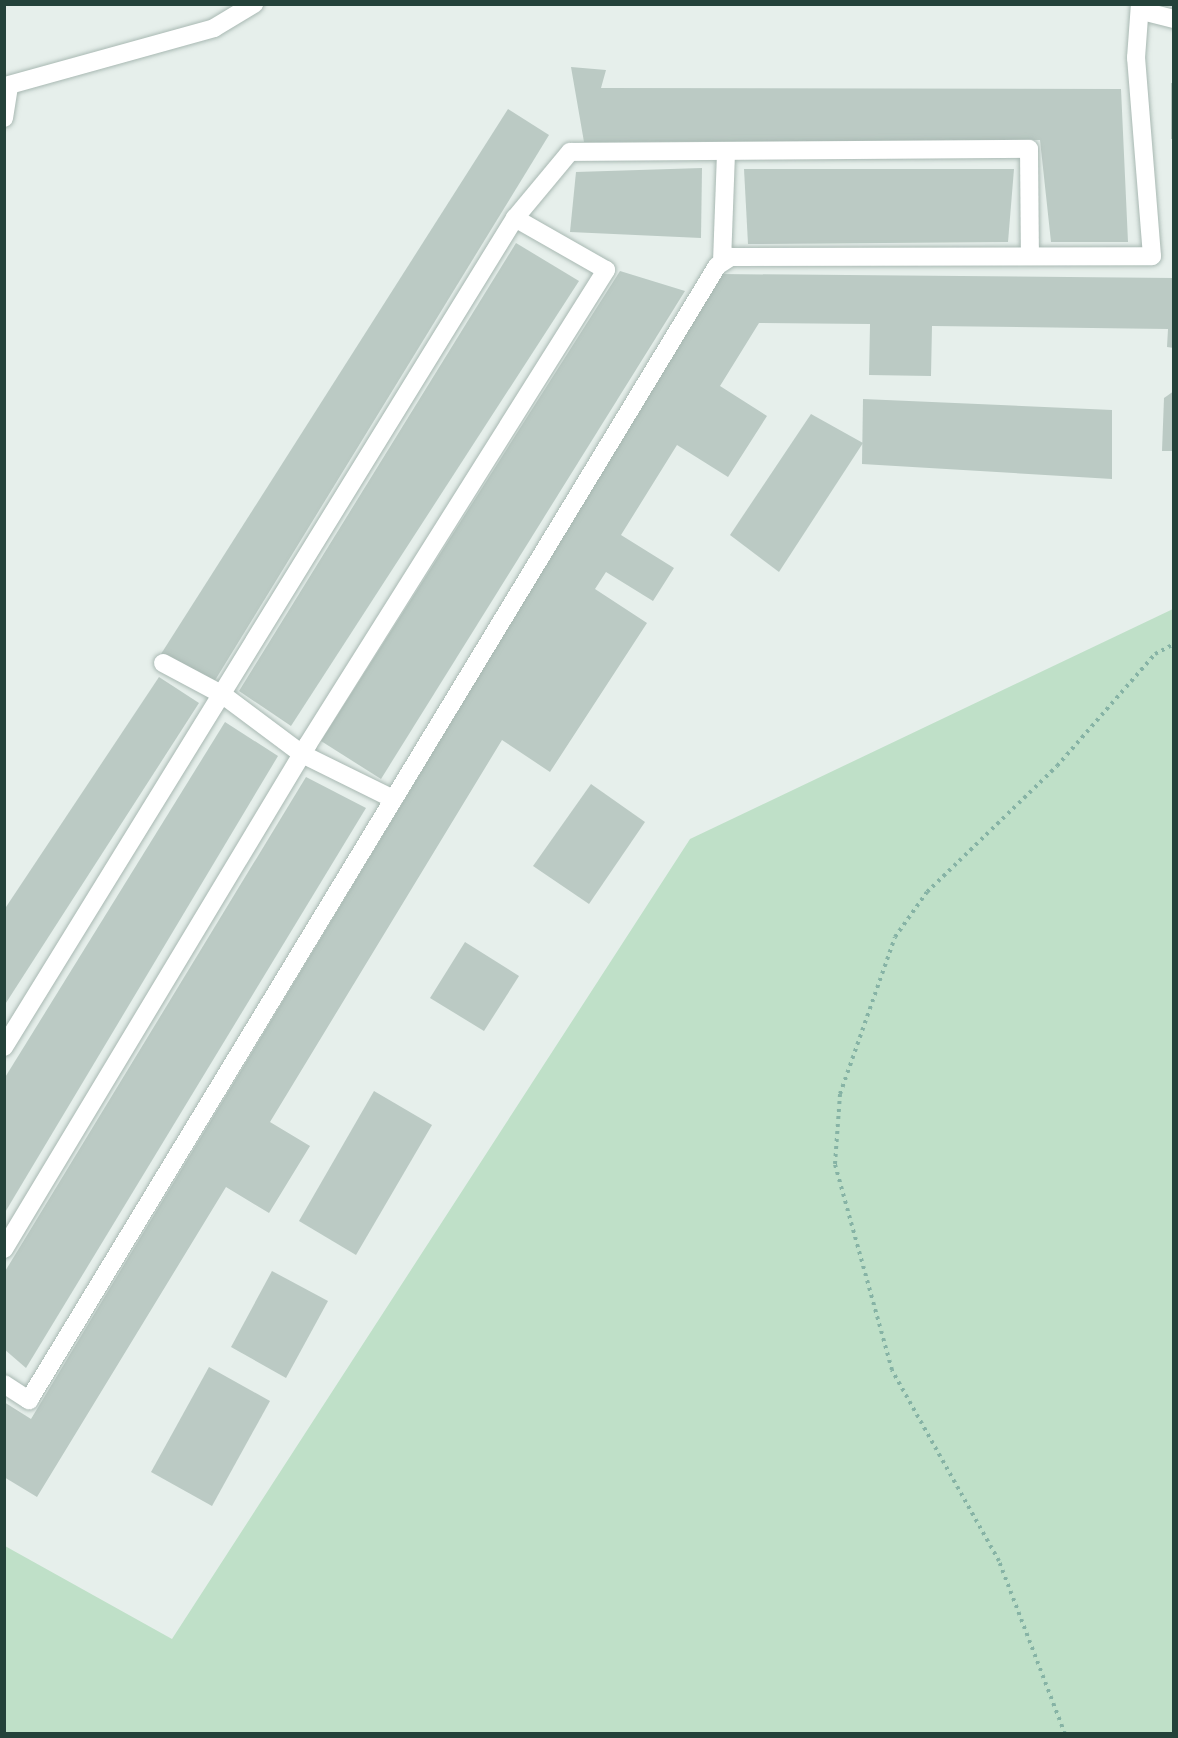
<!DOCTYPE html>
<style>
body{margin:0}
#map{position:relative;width:1178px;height:1738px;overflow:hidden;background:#e6efeb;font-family:Ubuntu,sans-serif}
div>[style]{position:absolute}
.green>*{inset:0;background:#bfe0c8}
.building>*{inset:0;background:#bbcac4}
.path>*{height:4px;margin-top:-2px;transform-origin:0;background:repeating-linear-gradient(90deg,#86b3a5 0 3px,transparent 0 7.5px)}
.roads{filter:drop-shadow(0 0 2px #a8b8b2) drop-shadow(0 0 2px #a8b8b2)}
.service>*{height:18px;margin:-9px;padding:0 9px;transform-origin:9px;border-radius:9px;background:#fff}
span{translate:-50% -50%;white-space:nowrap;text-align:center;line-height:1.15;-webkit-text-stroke:6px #f7fbf9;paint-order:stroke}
.frame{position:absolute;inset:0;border:6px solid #24423a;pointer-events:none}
</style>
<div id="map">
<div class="green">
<i style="clip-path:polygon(1173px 609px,1173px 1733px,5px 1733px,5px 1546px,172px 1639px,690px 839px)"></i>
</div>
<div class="building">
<i style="clip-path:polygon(571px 67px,606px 70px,601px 88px,1121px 89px,1128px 242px,1051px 242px,1040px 140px,584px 142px)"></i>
<i style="clip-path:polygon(1171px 83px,1174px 83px,1174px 139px,1171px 139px)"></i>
<i style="clip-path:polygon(508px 109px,549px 135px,214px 682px,161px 654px)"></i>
<i style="clip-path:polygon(702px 168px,701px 238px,570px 232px,576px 172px)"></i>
<i style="clip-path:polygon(744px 169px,1014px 169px,1008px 242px,748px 244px)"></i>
<i style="clip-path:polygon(516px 243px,579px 281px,291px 726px,239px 691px)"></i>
<i style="clip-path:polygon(620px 271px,685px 291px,381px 779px,321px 741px)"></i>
<i style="clip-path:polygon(721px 274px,1174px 278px,1174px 348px,1167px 347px,1168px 329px,932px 326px,931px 376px,869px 375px,870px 324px,759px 323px,720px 386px,767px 416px,728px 477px,677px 445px,621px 535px,674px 568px,653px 601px,606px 572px,595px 589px,647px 623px,550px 772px,502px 740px,270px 1122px,310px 1146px,269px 1213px,226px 1187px,37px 1497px,4px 1477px,4px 1402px,31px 1419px)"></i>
<i style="clip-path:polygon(1174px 391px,1174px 451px,1162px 451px,1164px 398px)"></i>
<i style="clip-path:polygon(863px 399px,1112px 410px,1112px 479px,862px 464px)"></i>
<i style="clip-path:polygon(811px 414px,863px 443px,779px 572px,730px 535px)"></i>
<i style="clip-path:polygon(159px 677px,199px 703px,4px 1006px,4px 910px)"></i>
<i style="clip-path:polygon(225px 722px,278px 756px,4px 1214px,4px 1079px)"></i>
<i style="clip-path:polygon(306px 777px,366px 808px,26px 1368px,4px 1349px,4px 1273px)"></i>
<i style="clip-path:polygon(591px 784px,645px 822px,589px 904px,533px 866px)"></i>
<i style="clip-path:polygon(465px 942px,519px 976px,484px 1031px,430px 998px)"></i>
<i style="clip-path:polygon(374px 1091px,432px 1125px,356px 1255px,299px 1221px)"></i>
<i style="clip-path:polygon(272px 1271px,328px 1301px,286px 1378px,231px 1347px)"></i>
<i style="clip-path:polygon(209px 1367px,270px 1401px,212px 1506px,151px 1472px)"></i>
</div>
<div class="path">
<i style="left:1065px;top:1734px;width:185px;rotate:-110.9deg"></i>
<i style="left:999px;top:1561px;width:219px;rotate:-119.3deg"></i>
<i style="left:892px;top:1370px;width:214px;rotate:-105.5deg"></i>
<i style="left:835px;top:1164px;width:70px;rotate:-85.9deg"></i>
<i style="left:840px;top:1094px;width:166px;rotate:-70.7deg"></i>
<i style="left:895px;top:937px;width:55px;rotate:-54.6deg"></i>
<i style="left:927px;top:892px;width:181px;rotate:-44.1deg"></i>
<i style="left:1057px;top:766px;width:149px;rotate:-48.8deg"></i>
<i style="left:1155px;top:654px;width:21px;rotate:-28deg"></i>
</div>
<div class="roads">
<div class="service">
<i style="left:1142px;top:11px;width:33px;rotate:14deg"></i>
<i style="left:4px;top:118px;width:33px;rotate:-81deg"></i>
<i style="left:9px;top:85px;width:213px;rotate:-15.5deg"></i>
<i style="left:214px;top:28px;width:47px;rotate:-31deg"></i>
<i style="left:722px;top:262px;width:111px;rotate:-87.9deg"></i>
<i style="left:163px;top:663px;width:68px;rotate:28.1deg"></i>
<i style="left:223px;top:695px;width:99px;rotate:36.8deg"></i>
<i style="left:302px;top:754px;width:102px;rotate:26.3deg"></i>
<i style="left:4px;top:1047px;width:974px;rotate:-58.35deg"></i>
<i style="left:4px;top:1249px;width:589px;rotate:-58.95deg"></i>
<i style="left:308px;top:744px;width:560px;rotate:-57.84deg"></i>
<i style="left:606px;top:270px;width:105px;rotate:-150.3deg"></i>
<i style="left:515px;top:218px;width:86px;rotate:-50.2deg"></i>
<i style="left:570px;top:152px;width:459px;rotate:-0.4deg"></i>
<i style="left:1029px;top:149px;width:107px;rotate:89.5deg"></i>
<i style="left:4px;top:1384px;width:30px;rotate:33deg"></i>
<i style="left:29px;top:1400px;width:1326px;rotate:-58.75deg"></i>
<i style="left:717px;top:266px;width:17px;rotate:-33deg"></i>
<i style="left:731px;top:257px;width:421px;rotate:-0.1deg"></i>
<i style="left:1152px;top:256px;width:199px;rotate:-94.6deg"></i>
<i style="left:1136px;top:58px;width:54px;rotate:-85.8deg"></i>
</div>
</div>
<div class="frame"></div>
</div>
